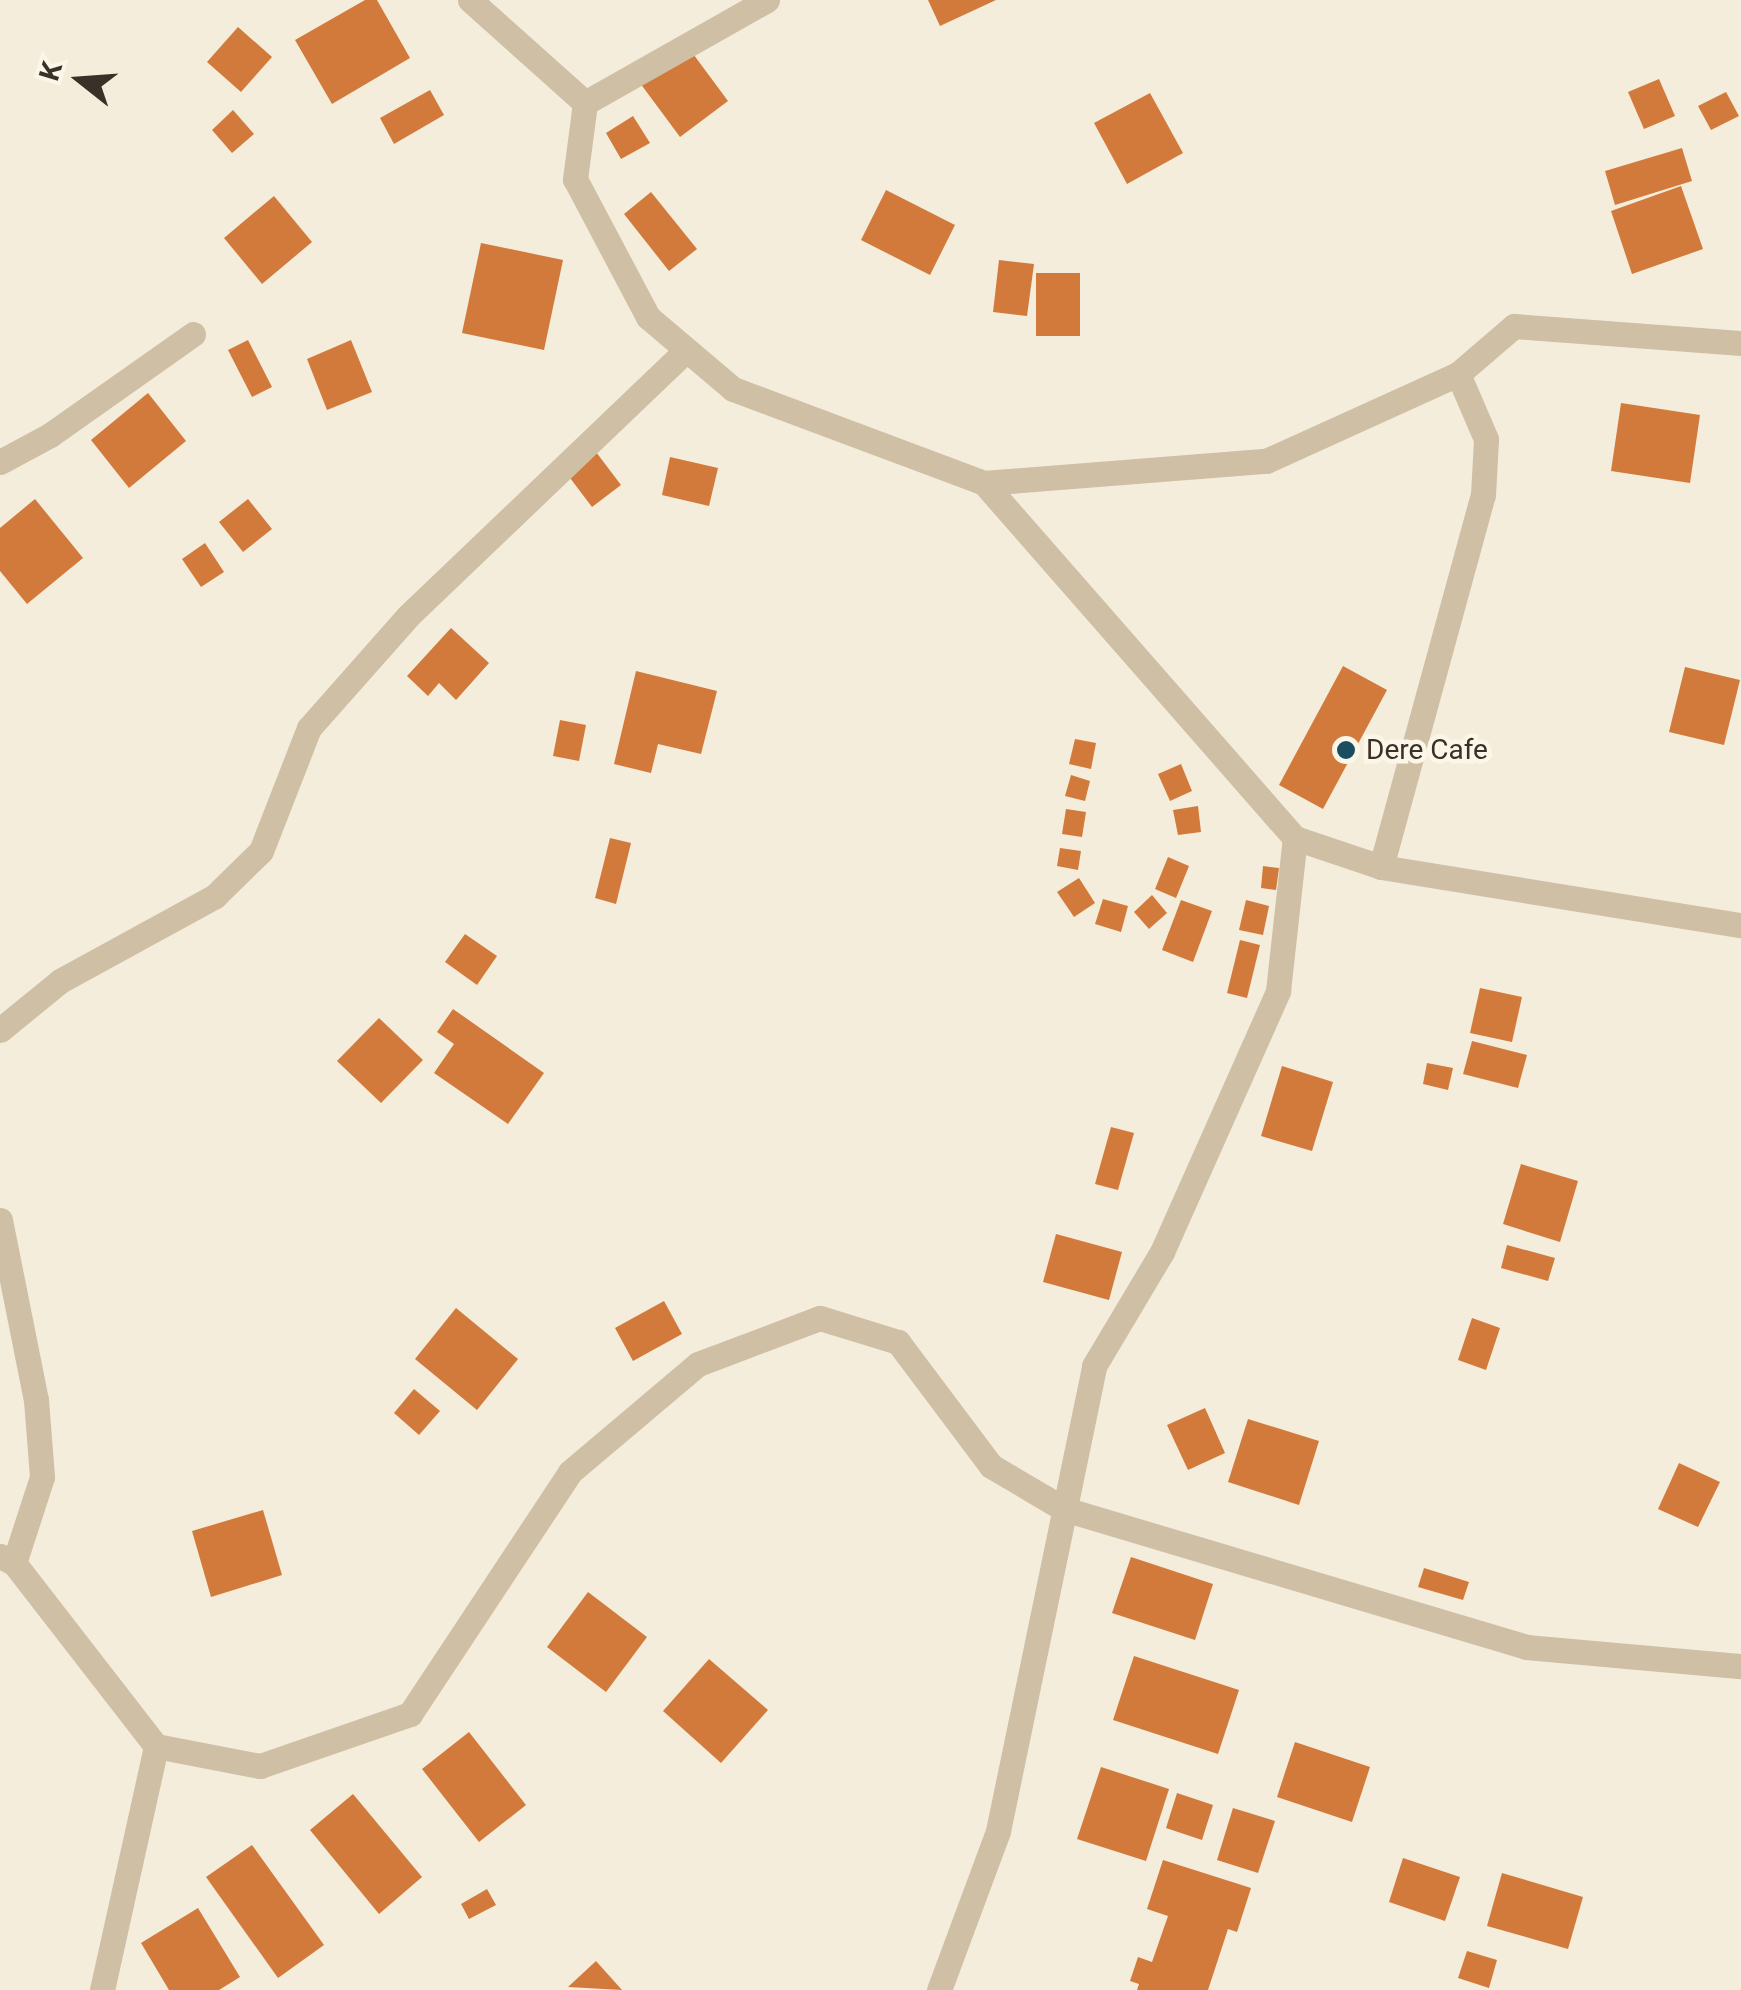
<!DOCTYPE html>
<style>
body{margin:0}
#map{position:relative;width:1741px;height:1990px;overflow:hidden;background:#f4eddb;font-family:Roboto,sans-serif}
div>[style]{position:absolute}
.building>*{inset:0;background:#d27a3b}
.minor>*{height:25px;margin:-12.5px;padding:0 12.5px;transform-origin:12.5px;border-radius:12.5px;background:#cebfa5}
.dots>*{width:28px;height:28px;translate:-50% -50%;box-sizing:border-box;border:5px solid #fbf6e8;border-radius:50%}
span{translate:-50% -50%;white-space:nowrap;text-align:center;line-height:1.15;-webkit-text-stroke:9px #fbf6e8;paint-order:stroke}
.poi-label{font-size:28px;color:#393027}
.left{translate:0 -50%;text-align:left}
.north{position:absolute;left:30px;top:30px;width:100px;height:100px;-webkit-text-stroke:8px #fbf6e8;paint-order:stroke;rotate:287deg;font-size:28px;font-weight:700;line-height:40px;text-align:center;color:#393027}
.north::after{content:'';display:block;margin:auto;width:35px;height:45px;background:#393027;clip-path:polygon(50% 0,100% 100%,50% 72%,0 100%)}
</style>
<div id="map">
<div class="building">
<i style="clip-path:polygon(365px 0,377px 0,410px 58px,332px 104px,295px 40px)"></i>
<i style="clip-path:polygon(928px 0,996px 0,940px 26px)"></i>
<i style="clip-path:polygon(238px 27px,272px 57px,241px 92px,207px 62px)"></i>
<i style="clip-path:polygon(688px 47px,728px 101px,680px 137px,640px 83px)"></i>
<i style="clip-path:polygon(1659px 79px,1675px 116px,1644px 129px,1628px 92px)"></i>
<i style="clip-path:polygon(430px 90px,444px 115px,394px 144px,380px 118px)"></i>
<i style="clip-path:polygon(1726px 92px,1739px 116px,1711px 130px,1698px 106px)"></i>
<i style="clip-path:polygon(1150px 93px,1183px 153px,1127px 184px,1094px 123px)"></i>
<i style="clip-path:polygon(233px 110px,254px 134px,232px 153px,212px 130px)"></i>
<i style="clip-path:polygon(633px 116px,650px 143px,621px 159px,606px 133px)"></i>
<i style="clip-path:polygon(1682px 148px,1692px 181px,1615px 205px,1605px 171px)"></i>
<i style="clip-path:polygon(1681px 186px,1703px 249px,1632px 274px,1611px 211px)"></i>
<i style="clip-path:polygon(886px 190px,955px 225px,930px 275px,861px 240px)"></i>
<i style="clip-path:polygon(651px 192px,697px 249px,669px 271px,624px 214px)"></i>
<i style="clip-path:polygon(274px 196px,312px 242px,262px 284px,224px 238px)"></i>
<i style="clip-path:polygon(481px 243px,563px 260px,544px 350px,462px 333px)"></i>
<i style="clip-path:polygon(999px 260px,1034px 264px,1027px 316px,993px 312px)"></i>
<i style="clip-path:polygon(1036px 273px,1080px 273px,1080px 336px,1036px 336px)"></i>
<i style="clip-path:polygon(248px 340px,272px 387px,252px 397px,228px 350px)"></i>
<i style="clip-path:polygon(351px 340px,372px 392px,327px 410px,307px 359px)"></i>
<i style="clip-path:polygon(148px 393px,186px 441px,129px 488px,91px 440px)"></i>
<i style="clip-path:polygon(1621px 403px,1700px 415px,1690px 483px,1611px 471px)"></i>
<i style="clip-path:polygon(596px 452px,621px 485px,592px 507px,567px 474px)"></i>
<i style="clip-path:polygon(670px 457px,718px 468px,709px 506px,662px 495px)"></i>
<i style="clip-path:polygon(35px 499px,83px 558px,27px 604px,0 571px,0 528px)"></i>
<i style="clip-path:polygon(248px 499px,272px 529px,243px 552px,219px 522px)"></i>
<i style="clip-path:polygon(205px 543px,224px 572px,201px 587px,182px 559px)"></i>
<i style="clip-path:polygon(451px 628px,489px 663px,456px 700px,439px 683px,428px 696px,407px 676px)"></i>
<i style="clip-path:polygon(1343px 666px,1387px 690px,1323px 809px,1279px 785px)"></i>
<i style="clip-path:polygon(1685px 667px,1740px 680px,1724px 745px,1669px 732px)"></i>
<i style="clip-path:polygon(636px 671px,717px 691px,701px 754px,658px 744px,651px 773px,614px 764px)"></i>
<i style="clip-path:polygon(560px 720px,586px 725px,579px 761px,553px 756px)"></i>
<i style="clip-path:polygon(1075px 739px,1096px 743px,1091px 769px,1069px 764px)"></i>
<i style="clip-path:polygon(1181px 764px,1192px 791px,1170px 801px,1158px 774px)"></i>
<i style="clip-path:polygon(1071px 775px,1090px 781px,1085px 801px,1065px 796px)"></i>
<i style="clip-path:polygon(1198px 806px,1201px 832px,1178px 835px,1173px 810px)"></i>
<i style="clip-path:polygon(1066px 809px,1086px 812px,1082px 837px,1062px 834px)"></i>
<i style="clip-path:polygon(610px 838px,631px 843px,616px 904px,595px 898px)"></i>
<i style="clip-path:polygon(1060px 848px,1081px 851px,1078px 870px,1057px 866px)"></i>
<i style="clip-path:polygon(1168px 857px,1189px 866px,1176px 898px,1155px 889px)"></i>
<i style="clip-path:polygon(1263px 866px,1279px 868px,1276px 890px,1261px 888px)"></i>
<i style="clip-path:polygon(1079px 878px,1095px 903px,1074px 917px,1057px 892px)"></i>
<i style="clip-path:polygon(1152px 895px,1167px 913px,1149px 929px,1134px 912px)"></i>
<i style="clip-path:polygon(1103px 899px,1128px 906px,1121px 932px,1095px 924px)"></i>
<i style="clip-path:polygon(1181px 900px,1212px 911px,1193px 962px,1162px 950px)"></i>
<i style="clip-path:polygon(1246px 900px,1269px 906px,1263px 935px,1239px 930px)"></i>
<i style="clip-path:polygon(465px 934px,497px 956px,477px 985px,445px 962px)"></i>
<i style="clip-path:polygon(1240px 940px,1260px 945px,1247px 998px,1227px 993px)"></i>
<i style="clip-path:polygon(1480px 988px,1522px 997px,1512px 1042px,1470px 1033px)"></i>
<i style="clip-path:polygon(453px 1009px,544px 1073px,508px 1124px,434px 1073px,454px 1044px,437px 1032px)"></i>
<i style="clip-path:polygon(379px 1018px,423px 1060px,381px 1103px,337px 1061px)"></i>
<i style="clip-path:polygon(1472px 1041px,1527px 1055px,1518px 1088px,1463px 1074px)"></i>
<i style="clip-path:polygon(1427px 1063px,1453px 1068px,1448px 1090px,1423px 1084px)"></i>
<i style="clip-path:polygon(1282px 1066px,1333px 1082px,1312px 1151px,1261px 1136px)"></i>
<i style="clip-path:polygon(1111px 1127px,1134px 1133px,1118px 1190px,1095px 1184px)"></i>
<i style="clip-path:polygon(1521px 1164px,1578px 1181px,1560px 1242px,1503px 1224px)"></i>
<i style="clip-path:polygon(1056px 1234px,1122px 1252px,1109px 1300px,1043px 1282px)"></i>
<i style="clip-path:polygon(1507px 1245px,1555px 1258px,1548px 1281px,1501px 1268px)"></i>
<i style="clip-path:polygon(664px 1301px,682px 1334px,633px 1361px,615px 1328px)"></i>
<i style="clip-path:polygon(456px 1308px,518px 1359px,477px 1410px,415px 1359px)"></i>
<i style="clip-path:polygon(1472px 1318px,1500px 1328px,1486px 1370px,1458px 1360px)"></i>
<i style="clip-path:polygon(414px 1389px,440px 1411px,419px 1435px,394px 1413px)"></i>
<i style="clip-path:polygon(1205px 1408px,1225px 1453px,1188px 1470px,1167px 1425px)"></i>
<i style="clip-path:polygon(1248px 1419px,1319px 1441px,1299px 1505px,1228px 1482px)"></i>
<i style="clip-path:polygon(1679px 1463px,1720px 1482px,1698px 1527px,1658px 1509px)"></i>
<i style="clip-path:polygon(263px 1510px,282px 1575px,211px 1597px,192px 1531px)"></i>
<i style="clip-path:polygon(1131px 1557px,1213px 1584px,1195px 1640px,1112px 1613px)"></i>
<i style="clip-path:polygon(1424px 1568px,1469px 1582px,1463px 1600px,1418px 1587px)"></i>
<i style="clip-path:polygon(588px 1592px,647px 1637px,606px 1692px,547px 1647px)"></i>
<i style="clip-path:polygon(1134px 1656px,1239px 1690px,1218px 1754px,1113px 1720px)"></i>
<i style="clip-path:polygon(709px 1659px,768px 1710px,721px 1763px,663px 1711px)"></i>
<i style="clip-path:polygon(469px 1732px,526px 1805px,479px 1842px,422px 1769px)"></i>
<i style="clip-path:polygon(1295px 1742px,1370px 1767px,1352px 1822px,1277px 1797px)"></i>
<i style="clip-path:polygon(1101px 1767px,1169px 1789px,1146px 1861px,1077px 1839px)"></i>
<i style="clip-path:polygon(1177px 1793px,1213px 1805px,1202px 1840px,1166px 1828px)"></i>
<i style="clip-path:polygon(353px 1794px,422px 1877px,379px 1914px,310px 1830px)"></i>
<i style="clip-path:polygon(1233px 1808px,1275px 1821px,1258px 1873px,1217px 1860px)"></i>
<i style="clip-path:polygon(252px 1845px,324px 1945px,278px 1978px,206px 1877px)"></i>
<i style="clip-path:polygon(1403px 1858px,1460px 1877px,1445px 1921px,1389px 1902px)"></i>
<i style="clip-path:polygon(1163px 1860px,1251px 1888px,1237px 1932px,1228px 1929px,1208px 1990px,1137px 1990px,1139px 1984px,1130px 1981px,1138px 1957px,1152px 1962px,1168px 1916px,1147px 1909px)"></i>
<i style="clip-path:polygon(1502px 1873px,1583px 1897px,1568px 1949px,1487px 1926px)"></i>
<i style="clip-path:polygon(487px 1889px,496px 1905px,469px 1919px,461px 1904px)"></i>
<i style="clip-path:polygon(198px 1908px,240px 1977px,219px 1990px,169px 1990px,141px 1943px)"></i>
<i style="clip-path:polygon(1467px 1951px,1497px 1960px,1489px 1988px,1458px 1978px)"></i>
<i style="clip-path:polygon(596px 1961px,622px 1990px,568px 1987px)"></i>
</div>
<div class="minor">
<i style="left:470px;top:0;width:154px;rotate:41.8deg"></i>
<i style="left:767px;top:0;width:209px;rotate:150.5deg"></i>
<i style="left:585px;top:103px;width:77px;rotate:97.5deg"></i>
<i style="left:575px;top:179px;width:156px;rotate:62.1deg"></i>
<i style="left:648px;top:317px;width:111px;rotate:40.3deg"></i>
<i style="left:733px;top:389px;width:268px;rotate:20.5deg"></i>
<i style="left:984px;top:483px;width:472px;rotate:48.8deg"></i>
<i style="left:1295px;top:838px;width:91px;rotate:18.6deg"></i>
<i style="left:1381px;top:867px;width:365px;rotate:9.2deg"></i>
<i style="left:0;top:462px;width:57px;rotate:-28.4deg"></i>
<i style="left:50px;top:435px;width:175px;rotate:-35.2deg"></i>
<i style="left:984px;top:483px;width:283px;rotate:-4.5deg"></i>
<i style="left:1266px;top:461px;width:211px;rotate:-24.4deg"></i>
<i style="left:1458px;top:374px;width:74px;rotate:-40.6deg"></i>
<i style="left:1514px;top:326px;width:228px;rotate:4.3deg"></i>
<i style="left:1381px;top:867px;width:386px;rotate:-74.7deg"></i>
<i style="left:1483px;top:495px;width:56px;rotate:-86.9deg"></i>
<i style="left:1486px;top:439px;width:71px;rotate:-113.3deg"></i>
<i style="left:0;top:1030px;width:77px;rotate:-39.2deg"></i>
<i style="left:60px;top:981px;width:177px;rotate:-28.7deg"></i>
<i style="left:215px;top:896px;width:64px;rotate:-44.4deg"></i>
<i style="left:261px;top:851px;width:132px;rotate:-68.7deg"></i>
<i style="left:309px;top:728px;width:149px;rotate:-48.5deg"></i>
<i style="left:408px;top:616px;width:385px;rotate:-43.7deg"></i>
<i style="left:0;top:1220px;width:184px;rotate:78.7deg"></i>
<i style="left:36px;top:1400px;width:77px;rotate:85.5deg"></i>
<i style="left:42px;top:1477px;width:90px;rotate:108deg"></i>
<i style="left:0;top:1556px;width:16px;rotate:27deg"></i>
<i style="left:14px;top:1563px;width:232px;rotate:52.2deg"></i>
<i style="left:156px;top:1746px;width:106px;rotate:10.9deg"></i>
<i style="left:260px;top:1766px;width:159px;rotate:-19.1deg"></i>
<i style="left:410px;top:1714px;width:290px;rotate:-56.5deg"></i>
<i style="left:570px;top:1472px;width:167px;rotate:-40.2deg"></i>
<i style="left:698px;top:1364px;width:130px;rotate:-20.7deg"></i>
<i style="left:820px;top:1318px;width:82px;rotate:17.1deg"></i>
<i style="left:898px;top:1342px;width:155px;rotate:53.1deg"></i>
<i style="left:991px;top:1466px;width:85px;rotate:30.5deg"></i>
<i style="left:1064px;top:1509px;width:482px;rotate:16.6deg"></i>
<i style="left:1526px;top:1647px;width:216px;rotate:5.1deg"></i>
<i style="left:102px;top:1990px;width:250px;rotate:-77.5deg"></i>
<i style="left:939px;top:1990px;width:170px;rotate:-69.6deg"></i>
<i style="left:998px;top:1831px;width:475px;rotate:-78.3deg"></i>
<i style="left:1094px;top:1366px;width:133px;rotate:-59.2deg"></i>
<i style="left:1162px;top:1252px;width:286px;rotate:-66deg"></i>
<i style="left:1278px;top:991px;width:154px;rotate:-83.7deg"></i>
</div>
<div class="dots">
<i style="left:1346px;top:750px;background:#184e5f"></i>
</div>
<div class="poi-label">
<span class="left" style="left:1366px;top:750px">Dere Cafe</span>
</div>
<div class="north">K</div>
</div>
